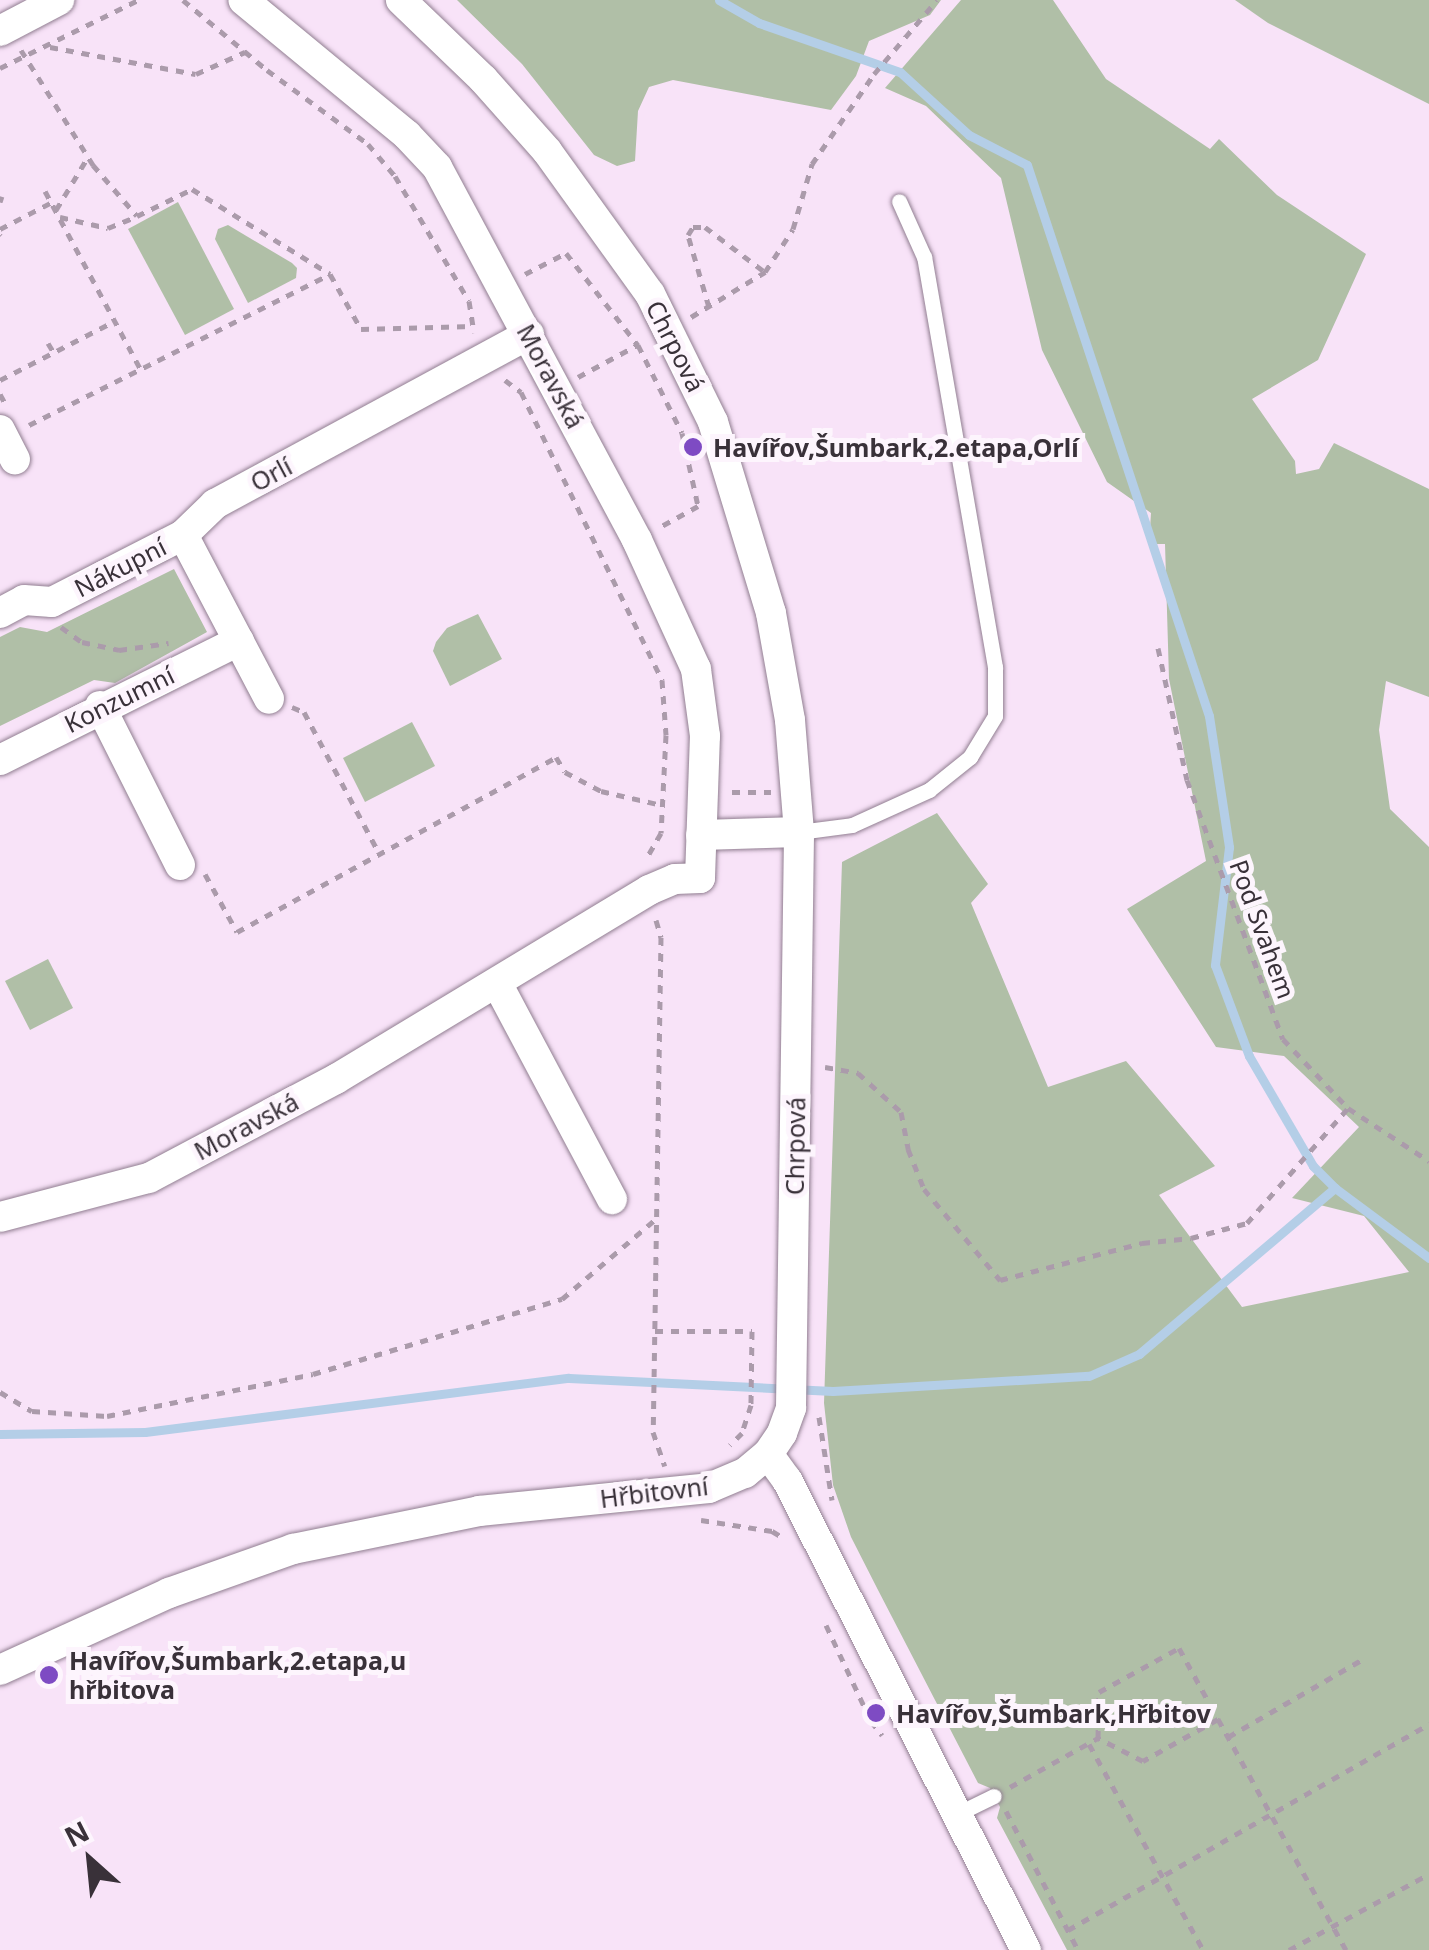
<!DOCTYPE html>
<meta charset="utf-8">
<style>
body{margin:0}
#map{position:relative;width:1429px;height:1950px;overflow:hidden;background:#f8e3f8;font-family:"Noto Sans",sans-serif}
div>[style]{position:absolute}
.green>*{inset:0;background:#b0bfa7}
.stream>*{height:9px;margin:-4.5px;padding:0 4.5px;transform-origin:4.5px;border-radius:4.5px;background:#b4cee7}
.path>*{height:5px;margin-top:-2.5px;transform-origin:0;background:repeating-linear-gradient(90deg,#ab9bab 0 8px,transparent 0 16px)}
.roads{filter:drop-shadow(0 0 2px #917e91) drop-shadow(0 0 2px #917e91)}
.lane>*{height:15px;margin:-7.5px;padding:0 7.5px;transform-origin:7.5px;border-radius:7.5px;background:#fff}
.street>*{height:30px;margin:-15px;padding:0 15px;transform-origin:15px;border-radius:15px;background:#fff}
.dots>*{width:28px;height:28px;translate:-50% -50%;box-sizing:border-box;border:5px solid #fdf5fd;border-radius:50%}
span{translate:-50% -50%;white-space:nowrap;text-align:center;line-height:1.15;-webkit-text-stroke:10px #fdf5fd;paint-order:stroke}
.street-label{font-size:25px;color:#393139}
.poi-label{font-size:25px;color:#393139;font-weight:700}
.left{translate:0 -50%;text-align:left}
.north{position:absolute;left:40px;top:1810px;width:100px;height:100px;-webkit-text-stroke:8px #fdf5fd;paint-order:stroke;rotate:333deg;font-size:28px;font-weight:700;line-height:40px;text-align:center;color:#393139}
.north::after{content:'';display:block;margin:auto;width:35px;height:45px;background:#393139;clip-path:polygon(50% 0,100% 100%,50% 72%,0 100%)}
</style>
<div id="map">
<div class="green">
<i style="clip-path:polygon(457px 0,941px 0,930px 15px,869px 41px,856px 76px,831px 110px,673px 80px,649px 87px,638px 111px,635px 161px,617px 166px,594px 155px,522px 64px)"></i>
<i style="clip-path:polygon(961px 0,1053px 0,1106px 79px,1210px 149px,1219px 139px,1277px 195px,1366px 254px,1318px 360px,1252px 399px,1295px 461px,1296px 474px,1319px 469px,1334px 443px,1429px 489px,1429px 697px,1386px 681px,1379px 730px,1390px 809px,1429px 847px,1429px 1950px,1067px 1950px,997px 1818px,1000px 1807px,990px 1788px,978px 1783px,878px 1590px,851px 1537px,833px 1485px,824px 1403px,842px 862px,937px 813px,988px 884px,971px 903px,1048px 1087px,1126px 1061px,1215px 1166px,1159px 1195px,1242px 1307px,1409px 1272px,1364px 1216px,1292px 1198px,1359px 1127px,1284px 1056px,1216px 1047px,1127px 909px,1206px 861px,1169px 679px,1165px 544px,1149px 544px,1151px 513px,1107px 482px,1042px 350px,1001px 178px,926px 106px,885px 88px)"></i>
<i style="clip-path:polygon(1235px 0,1429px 0,1429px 104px,1268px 23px)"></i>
<i style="clip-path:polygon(178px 202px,234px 309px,185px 335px,128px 229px)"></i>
<i style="clip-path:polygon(228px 225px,292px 263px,297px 268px,296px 278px,248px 303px,215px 239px,218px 229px)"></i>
<i style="clip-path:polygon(174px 569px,207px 632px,115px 683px,94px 680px,0 726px,0 637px,20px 627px,47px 632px)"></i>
<i style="clip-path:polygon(478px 614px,502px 659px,450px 686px,433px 651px,436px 642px,447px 628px)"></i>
<i style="clip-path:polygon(412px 722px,435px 766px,365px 802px,343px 758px)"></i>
<i style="clip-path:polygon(48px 959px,73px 1008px,30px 1030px,5px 981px)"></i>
</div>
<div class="stream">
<i style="left:719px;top:0;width:46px;rotate:29.9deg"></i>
<i style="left:759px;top:23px;width:149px;rotate:19.2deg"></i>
<i style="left:900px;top:72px;width:93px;rotate:42.4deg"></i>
<i style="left:969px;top:135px;width:65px;rotate:27.3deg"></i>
<i style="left:1027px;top:165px;width:580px;rotate:71.72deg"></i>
<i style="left:1209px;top:716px;width:133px;rotate:81.3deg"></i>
<i style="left:1229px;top:847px;width:119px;rotate:96.8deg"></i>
<i style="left:1215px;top:965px;width:97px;rotate:69.5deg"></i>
<i style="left:1249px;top:1056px;width:127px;rotate:59.8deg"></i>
<i style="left:1313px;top:1166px;width:31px;rotate:45deg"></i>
<i style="left:1335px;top:1188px;width:117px;rotate:36.7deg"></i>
<i style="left:0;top:1434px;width:145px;rotate:-0.8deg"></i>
<i style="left:145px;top:1432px;width:427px;rotate:-7.3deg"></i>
<i style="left:569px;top:1378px;width:264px;rotate:2.8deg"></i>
<i style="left:833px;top:1391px;width:256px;rotate:-3.4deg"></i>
<i style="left:1089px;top:1376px;width:55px;rotate:-23.7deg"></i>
<i style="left:1139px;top:1354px;width:257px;rotate:-40.3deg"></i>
</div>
<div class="path">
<i style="left:183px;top:0;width:109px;rotate:39.8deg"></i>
<i style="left:267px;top:70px;width:125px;rotate:36.2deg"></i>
<i style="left:368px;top:144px;width:42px;rotate:49.8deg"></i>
<i style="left:395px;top:176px;width:145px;rotate:59.4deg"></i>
<i style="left:469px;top:301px;width:32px;rotate:81deg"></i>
<i style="left:50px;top:47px;width:148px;rotate:10.5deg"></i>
<i style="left:196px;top:74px;width:54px;rotate:-24.2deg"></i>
<i style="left:21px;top:50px;width:136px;rotate:57.9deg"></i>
<i style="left:93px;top:165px;width:67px;rotate:49.2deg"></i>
<i style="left:137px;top:216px;width:61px;rotate:-26.1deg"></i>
<i style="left:192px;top:189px;width:162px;rotate:31.6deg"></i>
<i style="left:330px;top:274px;width:63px;rotate:60.6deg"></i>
<i style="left:361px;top:329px;width:112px;rotate:-1.5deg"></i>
<i style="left:0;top:68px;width:154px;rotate:-26.2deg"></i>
<i style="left:45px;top:191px;width:201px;rotate:61.8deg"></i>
<i style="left:0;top:202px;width:6px;rotate:-72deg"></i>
<i style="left:56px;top:210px;width:62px;rotate:-58.9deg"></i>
<i style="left:60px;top:217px;width:49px;rotate:12.9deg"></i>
<i style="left:108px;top:228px;width:31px;rotate:-22deg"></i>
<i style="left:0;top:229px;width:59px;rotate:-27.4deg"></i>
<i style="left:0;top:235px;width:1px;rotate:45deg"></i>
<i style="left:525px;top:274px;width:46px;rotate:-27.1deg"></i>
<i style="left:566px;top:253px;width:117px;rotate:52deg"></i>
<i style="left:638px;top:345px;width:98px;rotate:63.4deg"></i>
<i style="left:682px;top:433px;width:75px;rotate:77.6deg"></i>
<i style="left:698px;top:506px;width:43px;rotate:151.1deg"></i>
<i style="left:709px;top:307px;width:75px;rotate:-106.3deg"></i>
<i style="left:688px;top:235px;width:9px;rotate:-58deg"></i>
<i style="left:693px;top:227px;width:12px"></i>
<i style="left:705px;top:227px;width:75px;rotate:36.9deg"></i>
<i style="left:691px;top:317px;width:87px;rotate:-31.3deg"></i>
<i style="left:765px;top:272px;width:51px;rotate:-56.9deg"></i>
<i style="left:793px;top:229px;width:68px;rotate:-73.7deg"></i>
<i style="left:812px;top:164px;width:109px;rotate:-55.4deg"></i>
<i style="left:874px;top:74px;width:97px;rotate:-49.6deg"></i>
<i style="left:48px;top:343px;width:12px;rotate:59deg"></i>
<i style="left:578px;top:377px;width:69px;rotate:-28.4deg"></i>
<i style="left:0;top:380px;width:129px;rotate:-27.2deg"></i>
<i style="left:505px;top:380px;width:20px;rotate:37deg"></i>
<i style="left:521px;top:392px;width:321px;rotate:63.9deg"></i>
<i style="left:662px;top:680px;width:55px;rotate:85.8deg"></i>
<i style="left:666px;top:735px;width:98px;rotate:92.9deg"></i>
<i style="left:661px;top:833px;width:30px;rotate:120deg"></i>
<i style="left:0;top:394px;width:13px;rotate:61deg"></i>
<i style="left:29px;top:425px;width:337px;rotate:-26.6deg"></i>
<i style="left:61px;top:627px;width:26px;rotate:36deg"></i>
<i style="left:82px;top:642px;width:38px;rotate:12deg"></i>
<i style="left:119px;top:650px;width:50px;rotate:-8deg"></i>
<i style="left:1158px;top:648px;width:135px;rotate:77.6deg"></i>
<i style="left:1187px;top:780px;width:276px;rotate:69.7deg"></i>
<i style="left:1283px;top:1039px;width:95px;rotate:46.7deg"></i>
<i style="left:1348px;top:1108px;width:97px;rotate:33.2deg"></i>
<i style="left:292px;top:707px;width:13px;rotate:23deg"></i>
<i style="left:304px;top:712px;width:160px;rotate:62deg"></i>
<i style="left:732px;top:792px;width:39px"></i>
<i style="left:205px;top:874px;width:66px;rotate:61.1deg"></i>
<i style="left:237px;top:932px;width:364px;rotate:-28.7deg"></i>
<i style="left:556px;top:757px;width:17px;rotate:59deg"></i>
<i style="left:565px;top:772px;width:41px;rotate:27.8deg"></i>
<i style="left:601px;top:791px;width:63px;rotate:12.9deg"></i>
<i style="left:656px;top:920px;width:18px;rotate:74deg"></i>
<i style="left:661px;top:937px;width:495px;rotate:90.9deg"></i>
<i style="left:653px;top:1432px;width:36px;rotate:71deg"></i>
<i style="left:825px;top:1067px;width:34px;rotate:10deg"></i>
<i style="left:858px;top:1073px;width:58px;rotate:42.2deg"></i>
<i style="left:901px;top:1112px;width:38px;rotate:79deg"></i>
<i style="left:908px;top:1149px;width:43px;rotate:68.2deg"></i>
<i style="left:924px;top:1189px;width:119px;rotate:50.1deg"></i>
<i style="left:1000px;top:1280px;width:147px;rotate:-14.6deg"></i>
<i style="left:1142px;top:1243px;width:49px;rotate:-5.8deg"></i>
<i style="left:1191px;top:1238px;width:58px;rotate:-15deg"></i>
<i style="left:1247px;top:1223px;width:153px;rotate:-48.7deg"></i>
<i style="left:655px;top:1331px;width:97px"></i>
<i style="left:752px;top:1331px;width:74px;rotate:90.8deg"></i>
<i style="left:751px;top:1405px;width:29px;rotate:108deg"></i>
<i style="left:742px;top:1433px;width:17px;rotate:135deg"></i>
<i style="left:0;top:1392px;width:37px;rotate:31deg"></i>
<i style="left:32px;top:1411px;width:75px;rotate:3.8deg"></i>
<i style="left:107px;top:1416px;width:210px;rotate:-11.5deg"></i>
<i style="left:313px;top:1374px;width:260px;rotate:-16.8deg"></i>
<i style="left:562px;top:1299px;width:125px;rotate:-40.5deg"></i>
<i style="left:819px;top:1417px;width:84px;rotate:81.1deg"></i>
<i style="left:701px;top:1520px;width:72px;rotate:8.8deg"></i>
<i style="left:772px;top:1531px;width:12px;rotate:31deg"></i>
<i style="left:826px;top:1625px;width:106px;rotate:64.9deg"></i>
<i style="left:871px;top:1721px;width:18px;rotate:52deg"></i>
<i style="left:1179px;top:1648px;width:81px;rotate:61.2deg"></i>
<i style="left:1218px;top:1719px;width:86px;rotate:150.8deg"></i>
<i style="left:1143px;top:1761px;width:51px;rotate:-152.9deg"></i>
<i style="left:1098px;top:1738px;width:46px;rotate:-88.8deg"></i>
<i style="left:1099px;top:1692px;width:91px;rotate:-28.8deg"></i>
<i style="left:1218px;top:1719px;width:264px;rotate:61deg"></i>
<i style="left:1228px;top:1737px;width:156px;rotate:-30deg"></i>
<i style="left:1089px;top:1744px;width:235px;rotate:61deg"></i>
<i style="left:1010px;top:1787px;width:101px;rotate:-29.1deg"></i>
<i style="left:1006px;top:1811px;width:157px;rotate:62.6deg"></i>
<i style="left:1068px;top:1930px;width:416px;rotate:-29.7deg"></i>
<i style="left:1289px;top:1950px;width:159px;rotate:-28.5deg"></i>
</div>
<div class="roads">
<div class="lane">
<i style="left:799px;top:832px;width:53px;rotate:-7.5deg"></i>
<i style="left:852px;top:825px;width:85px;rotate:-24.4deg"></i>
<i style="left:929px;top:790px;width:53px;rotate:-38.8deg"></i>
<i style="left:970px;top:757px;width:48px;rotate:-58.6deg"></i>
<i style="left:995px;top:716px;width:49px;rotate:-90deg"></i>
<i style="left:995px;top:667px;width:416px;rotate:-99.8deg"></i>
<i style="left:924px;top:257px;width:61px;rotate:-114.1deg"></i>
<i style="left:955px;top:1815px;width:43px;rotate:-26deg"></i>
</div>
<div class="street">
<i style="left:0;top:31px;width:67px;rotate:-27.7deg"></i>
<i style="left:0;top:430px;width:33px;rotate:63deg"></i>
<i style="left:183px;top:535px;width:185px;rotate:62.3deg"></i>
<i style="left:0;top:613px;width:27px;rotate:-28deg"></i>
<i style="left:24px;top:600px;width:28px;rotate:4deg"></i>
<i style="left:52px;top:602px;width:147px;rotate:-27.1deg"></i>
<i style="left:183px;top:535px;width:45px;rotate:-44.1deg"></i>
<i style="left:215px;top:504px;width:357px;rotate:-28.4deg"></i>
<i style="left:100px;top:706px;width:178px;rotate:63.3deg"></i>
<i style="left:0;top:760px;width:267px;rotate:-26.5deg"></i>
<i style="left:701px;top:835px;width:98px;rotate:-1.8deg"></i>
<i style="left:497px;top:983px;width:245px;rotate:62deg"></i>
<i style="left:0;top:1217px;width:154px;rotate:-14.7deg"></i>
<i style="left:149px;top:1178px;width:212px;rotate:-27.9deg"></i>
<i style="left:336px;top:1079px;width:366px;rotate:-31.1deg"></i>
<i style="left:649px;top:890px;width:28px;rotate:-23deg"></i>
<i style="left:675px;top:879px;width:25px;rotate:-2deg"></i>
<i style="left:700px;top:878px;width:142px;rotate:-88deg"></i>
<i style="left:705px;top:736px;width:68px;rotate:-97.7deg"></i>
<i style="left:696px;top:669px;width:142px;rotate:-114.6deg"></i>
<i style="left:637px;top:540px;width:423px;rotate:-118.2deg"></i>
<i style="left:437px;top:167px;width:44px;rotate:-133.2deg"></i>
<i style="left:407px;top:135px;width:212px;rotate:-140.5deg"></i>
<i style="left:768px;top:1454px;width:32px;rotate:54deg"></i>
<i style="left:787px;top:1480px;width:527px;rotate:63.05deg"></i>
<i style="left:0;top:1670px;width:186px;rotate:-24.5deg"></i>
<i style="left:169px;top:1593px;width:132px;rotate:-19.5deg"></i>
<i style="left:293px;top:1549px;width:190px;rotate:-11.5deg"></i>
<i style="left:479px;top:1511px;width:231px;rotate:-5.7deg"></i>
<i style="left:709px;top:1488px;width:39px;rotate:-23deg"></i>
<i style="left:745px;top:1473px;width:30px;rotate:-40deg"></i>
<i style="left:768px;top:1454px;width:25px;rotate:-56deg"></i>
<i style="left:782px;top:1433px;width:27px;rotate:-70deg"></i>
<i style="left:791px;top:1408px;width:576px;rotate:-89.2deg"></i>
<i style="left:799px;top:832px;width:112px;rotate:-94.6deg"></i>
<i style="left:790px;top:720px;width:109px;rotate:-100.1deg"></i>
<i style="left:771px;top:613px;width:200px;rotate:-106.9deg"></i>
<i style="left:713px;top:422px;width:143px;rotate:-116.2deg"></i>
<i style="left:650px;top:294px;width:176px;rotate:-125.8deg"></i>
<i style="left:547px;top:151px;width:96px;rotate:-131.6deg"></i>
<i style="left:483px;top:79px;width:114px;rotate:-136.1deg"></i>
</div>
</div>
<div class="dots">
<i style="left:693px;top:447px;background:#7e4bc3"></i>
<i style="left:49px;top:1675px;background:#7e4bc3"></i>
<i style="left:876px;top:1713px;background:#7e4bc3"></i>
</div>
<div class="street-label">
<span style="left:676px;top:346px;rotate:63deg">Chrpová</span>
<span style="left:551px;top:376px;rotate:62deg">Moravská</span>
<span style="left:271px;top:474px;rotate:-28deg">Orlí</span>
<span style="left:120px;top:567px;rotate:-27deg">Nákupní</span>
<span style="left:119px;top:699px;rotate:-26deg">Konzumní</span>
<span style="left:1263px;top:929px;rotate:70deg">Pod Svahem</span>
<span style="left:246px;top:1126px;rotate:-28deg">Moravská</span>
<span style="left:795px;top:1146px;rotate:-89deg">Chrpová</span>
<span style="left:654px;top:1492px;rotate:-7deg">Hřbitovní</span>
</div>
<div class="poi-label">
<span class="left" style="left:713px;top:447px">Havířov,Šumbark,2.etapa,Orlí</span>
<span class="left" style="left:69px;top:1675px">Havířov,Šumbark,2.etapa,u<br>hřbitova</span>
<span class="left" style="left:896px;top:1713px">Havířov,Šumbark,Hřbitov</span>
</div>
<div class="north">N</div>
</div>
